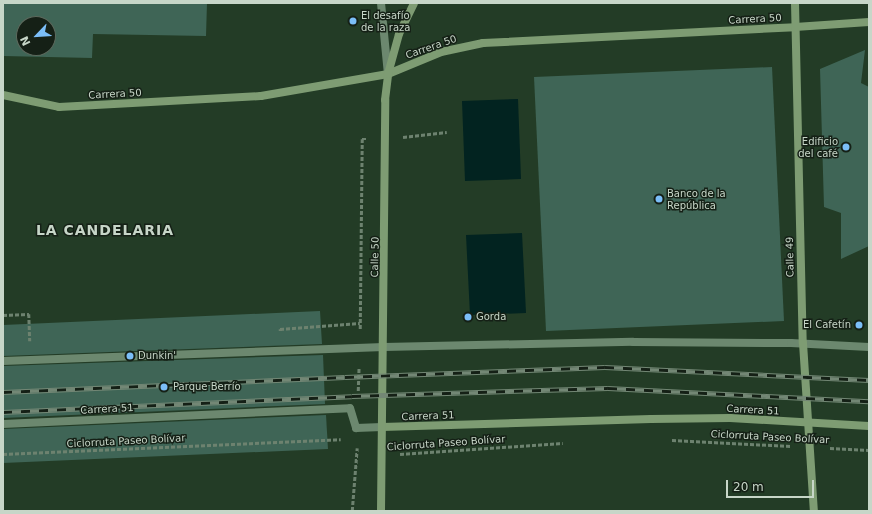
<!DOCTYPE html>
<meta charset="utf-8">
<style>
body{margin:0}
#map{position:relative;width:872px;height:514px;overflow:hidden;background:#233c26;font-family:"DejaVu Sans",sans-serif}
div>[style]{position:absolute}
.water>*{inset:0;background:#022320}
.building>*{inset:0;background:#3f6556}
.path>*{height:2.5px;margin-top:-1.25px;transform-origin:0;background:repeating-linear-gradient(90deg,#6d826f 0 4px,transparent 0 6px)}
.street>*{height:8px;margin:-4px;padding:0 4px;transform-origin:4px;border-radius:4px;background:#6c886f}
.secondary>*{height:8px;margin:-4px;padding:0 4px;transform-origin:4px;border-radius:4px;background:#7e9c73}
.rail>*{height:4.5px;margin-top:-2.25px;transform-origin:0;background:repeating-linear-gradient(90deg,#152016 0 9px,#738775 0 18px);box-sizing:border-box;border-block:1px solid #738775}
.dots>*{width:11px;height:11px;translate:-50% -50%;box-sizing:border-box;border:2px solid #152016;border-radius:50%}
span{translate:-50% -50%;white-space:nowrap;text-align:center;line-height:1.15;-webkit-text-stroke:3px #152016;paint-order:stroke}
.poi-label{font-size:10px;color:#c7d6c8}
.left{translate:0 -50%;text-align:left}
.right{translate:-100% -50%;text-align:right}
.street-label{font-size:10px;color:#c7d6c8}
.district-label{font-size:14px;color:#c7d6c8;font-weight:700;letter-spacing:1px}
.frame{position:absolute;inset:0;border:4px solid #c7d6c8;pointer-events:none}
.north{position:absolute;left:16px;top:16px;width:40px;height:40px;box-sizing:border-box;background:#152016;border:1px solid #5c695d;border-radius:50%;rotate:245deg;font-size:11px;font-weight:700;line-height:16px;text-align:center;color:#c7d6c8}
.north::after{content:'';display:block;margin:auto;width:14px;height:18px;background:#7bbef8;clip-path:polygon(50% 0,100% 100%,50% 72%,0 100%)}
.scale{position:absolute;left:726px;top:480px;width:88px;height:18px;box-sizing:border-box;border:2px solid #c7d6c8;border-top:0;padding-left:5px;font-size:12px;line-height:14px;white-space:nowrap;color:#c7d6c8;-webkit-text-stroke:3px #152016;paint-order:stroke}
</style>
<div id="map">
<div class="water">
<i style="clip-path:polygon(518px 99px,521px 179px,465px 181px,462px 101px)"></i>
<i style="clip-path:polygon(522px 233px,526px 313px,470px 315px,466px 235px)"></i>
</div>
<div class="building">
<i style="clip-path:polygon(evenodd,3px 3px,207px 3px,206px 36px,93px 34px,92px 58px,3px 56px,3px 3px,24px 24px,48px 24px,48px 48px,24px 48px,24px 24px)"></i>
<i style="clip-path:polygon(865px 50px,861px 83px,869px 87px,869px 246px,841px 259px,841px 213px,824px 207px,820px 69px)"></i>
<i style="clip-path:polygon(772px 67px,784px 321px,546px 331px,534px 77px)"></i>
<i style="clip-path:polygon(320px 311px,322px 344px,3px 356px,3px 325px)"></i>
<i style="clip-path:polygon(323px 355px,325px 404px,3px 418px,3px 366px)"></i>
<i style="clip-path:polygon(326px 415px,328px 449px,3px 463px,3px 429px)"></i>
</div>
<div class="path">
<i style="left:403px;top:137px;width:44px;rotate:-6.5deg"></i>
<i style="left:3px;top:315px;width:26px;rotate:-2deg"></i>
<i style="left:29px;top:314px;width:27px;rotate:88deg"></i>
<i style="left:360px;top:329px;width:190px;rotate:-89.4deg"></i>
<i style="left:362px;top:139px;width:4px"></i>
<i style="left:280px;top:331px;width:2px;rotate:-90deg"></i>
<i style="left:280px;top:329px;width:80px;rotate:-4.3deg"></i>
<i style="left:358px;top:391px;width:23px;rotate:-88deg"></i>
<i style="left:672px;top:440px;width:119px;rotate:2.9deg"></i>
<i style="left:830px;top:448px;width:39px;rotate:3deg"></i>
<i style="left:3px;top:454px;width:338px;rotate:-2.5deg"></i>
<i style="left:400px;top:454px;width:163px;rotate:-3.9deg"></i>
<i style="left:352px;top:511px;width:63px;rotate:-85.5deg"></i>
</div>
<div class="street">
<i style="left:381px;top:3px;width:71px;rotate:84.4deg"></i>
<i style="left:3px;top:361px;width:381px;rotate:-2.1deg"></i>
<i style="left:384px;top:347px;width:249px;rotate:-1.2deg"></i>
<i style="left:633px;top:342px;width:158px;rotate:0.4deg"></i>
<i style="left:791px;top:343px;width:78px;rotate:2.9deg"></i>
<i style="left:3px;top:424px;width:347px;rotate:-2.6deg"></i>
<i style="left:350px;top:408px;width:21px;rotate:73deg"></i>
<i style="left:356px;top:428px;width:26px;rotate:-2deg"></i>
</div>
<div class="secondary">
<i style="left:795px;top:3px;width:340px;rotate:88.7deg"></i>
<i style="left:803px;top:343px;width:168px;rotate:86.3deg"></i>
<i style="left:3px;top:95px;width:57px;rotate:12.1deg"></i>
<i style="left:59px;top:107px;width:202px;rotate:-3.1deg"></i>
<i style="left:261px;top:96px;width:129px;rotate:-9.8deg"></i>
<i style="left:388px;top:74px;width:57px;rotate:-22.5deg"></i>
<i style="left:441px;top:52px;width:43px;rotate:-12.1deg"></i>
<i style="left:483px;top:43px;width:312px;rotate:-2.9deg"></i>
<i style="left:795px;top:27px;width:74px;rotate:-3.9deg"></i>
<i style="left:382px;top:427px;width:269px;rotate:-1.7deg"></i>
<i style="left:651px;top:419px;width:79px;rotate:-0.7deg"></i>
<i style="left:730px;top:418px;width:139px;rotate:3.3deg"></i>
<i style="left:381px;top:511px;width:411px;rotate:-89.4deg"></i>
<i style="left:385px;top:100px;width:26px;rotate:-83deg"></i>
<i style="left:388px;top:74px;width:41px;rotate:-74.6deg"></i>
<i style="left:399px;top:34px;width:34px;rotate:-64deg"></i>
</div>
<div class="rail">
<i style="left:3px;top:392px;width:342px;rotate:-2.5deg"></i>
<i style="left:345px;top:377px;width:260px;rotate:-2.2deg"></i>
<i style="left:605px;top:367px;width:264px;rotate:2.8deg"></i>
<i style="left:3px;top:412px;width:349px;rotate:-2.6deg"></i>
<i style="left:352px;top:396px;width:256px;rotate:-1.8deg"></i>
<i style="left:608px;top:388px;width:261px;rotate:2.9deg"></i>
</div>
<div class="dots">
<i style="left:353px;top:21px;background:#7bbef8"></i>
<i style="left:846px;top:147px;background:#7bbef8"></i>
<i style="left:659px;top:199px;background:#7bbef8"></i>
<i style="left:468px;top:317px;background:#7bbef8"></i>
<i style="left:859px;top:325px;background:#7bbef8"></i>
<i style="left:130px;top:356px;background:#7bbef8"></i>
<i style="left:164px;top:387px;background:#7bbef8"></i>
</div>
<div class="poi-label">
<span class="left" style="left:361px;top:21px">El desafío<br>de la raza</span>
<span class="right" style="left:838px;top:147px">Edificio<br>del café</span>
<span class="left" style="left:667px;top:199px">Banco de la<br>República</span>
<span class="left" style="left:476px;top:317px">Gorda</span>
<span class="right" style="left:851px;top:325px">El Cafetín</span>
<span class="left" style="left:138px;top:356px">Dunkin'</span>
<span class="left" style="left:173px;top:387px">Parque Berrío</span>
</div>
<div class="street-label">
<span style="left:755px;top:19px;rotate:-3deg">Carrera 50</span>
<span style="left:431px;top:47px;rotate:-19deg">Carrera 50</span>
<span style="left:115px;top:94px;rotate:-3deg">Carrera 50</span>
<span style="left:375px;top:257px;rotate:-89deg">Calle 50</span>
<span style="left:790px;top:257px;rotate:-91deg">Calle 49</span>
<span style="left:107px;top:409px;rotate:-3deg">Carrera 51</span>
<span style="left:753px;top:410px;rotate:3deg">Carrera 51</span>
<span style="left:428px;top:416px;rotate:-2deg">Carrera 51</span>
<span style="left:770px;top:437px;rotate:3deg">Ciclorruta Paseo Bolívar</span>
<span style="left:126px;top:441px;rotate:-3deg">Ciclorruta Paseo Bolívar</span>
<span style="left:446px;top:443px;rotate:-4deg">Ciclorruta Paseo Bolívar</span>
</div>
<div class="district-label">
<span style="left:105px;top:230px">LA CANDELARIA</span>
</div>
<div class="frame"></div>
<div class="north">N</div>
<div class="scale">20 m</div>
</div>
